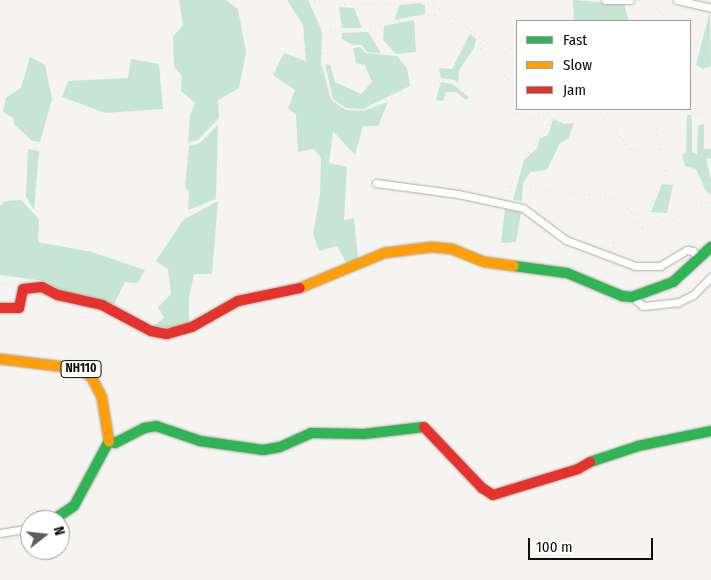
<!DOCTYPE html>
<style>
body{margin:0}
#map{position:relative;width:711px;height:580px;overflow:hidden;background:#f5f4f1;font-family:"Fira Sans Condensed",sans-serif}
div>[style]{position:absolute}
.green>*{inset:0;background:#c6e5d2}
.path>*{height:1px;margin-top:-0.5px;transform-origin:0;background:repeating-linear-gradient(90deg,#e0e0df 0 1px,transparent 0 5px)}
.roads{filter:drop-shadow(0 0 1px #adacaa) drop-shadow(0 0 1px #adacaa)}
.street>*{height:7px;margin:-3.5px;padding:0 3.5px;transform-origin:3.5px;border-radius:3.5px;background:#fefdfd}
.fast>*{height:10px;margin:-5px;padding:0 5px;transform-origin:5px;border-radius:5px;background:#30b455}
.slow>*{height:10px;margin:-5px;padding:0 5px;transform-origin:5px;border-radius:5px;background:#ff9f0a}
.jam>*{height:10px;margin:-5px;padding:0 5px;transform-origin:5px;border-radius:5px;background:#e5322d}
span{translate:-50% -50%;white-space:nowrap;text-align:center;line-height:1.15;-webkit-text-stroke:4.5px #fff;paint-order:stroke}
.shield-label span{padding:1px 4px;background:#fff;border:1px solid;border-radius:4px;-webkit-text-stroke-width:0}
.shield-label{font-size:12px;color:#0d0c0b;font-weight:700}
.legend{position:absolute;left:516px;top:20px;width:175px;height:90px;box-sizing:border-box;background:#fff;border:1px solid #9e9e9d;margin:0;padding:6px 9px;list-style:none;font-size:15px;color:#0d0c0b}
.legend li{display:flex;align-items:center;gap:10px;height:25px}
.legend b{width:25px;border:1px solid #9e9e9d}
.north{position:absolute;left:20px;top:510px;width:50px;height:50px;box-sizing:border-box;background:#fff;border:1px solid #9e9e9d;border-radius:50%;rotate:74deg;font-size:14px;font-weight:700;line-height:20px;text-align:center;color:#0d0c0b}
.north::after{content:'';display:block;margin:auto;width:18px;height:22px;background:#5e5d5c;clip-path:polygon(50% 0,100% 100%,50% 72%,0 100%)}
.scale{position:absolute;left:528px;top:538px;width:125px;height:22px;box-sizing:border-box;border:2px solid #0d0c0b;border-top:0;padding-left:6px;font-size:15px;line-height:18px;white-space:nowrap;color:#0d0c0b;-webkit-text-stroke:4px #fff;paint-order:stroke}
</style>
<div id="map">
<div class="green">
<i style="clip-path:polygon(179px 0,226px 0,238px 9px,246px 52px,239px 88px,218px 100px,219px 118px,198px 140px,188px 142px,190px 115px,195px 103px,181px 91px,182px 76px,174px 67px,173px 37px,183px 25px)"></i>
<i style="clip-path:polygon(287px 0,308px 0,322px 31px,321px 63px,331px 100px,345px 110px,363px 111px,388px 102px,378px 126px,363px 126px,355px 155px,333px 131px,329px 163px,347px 167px,344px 220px,354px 218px,358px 258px,347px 264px,337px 246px,319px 251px,313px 234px,320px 195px,321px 158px,314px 149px,298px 152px,296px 115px,288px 108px,295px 90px,273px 75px,284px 53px,306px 61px,303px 25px)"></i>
<i style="clip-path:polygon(573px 0,624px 4px,629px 21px,574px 21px)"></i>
<i style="clip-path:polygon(419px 3px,425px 5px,425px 14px,394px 20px,400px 5px)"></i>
<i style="clip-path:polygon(339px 7px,354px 8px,362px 28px,342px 28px)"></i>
<i style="clip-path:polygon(710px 11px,711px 66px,703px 69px,696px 65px)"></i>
<i style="clip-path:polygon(414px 20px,416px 52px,396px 54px,383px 40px,384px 26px)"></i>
<i style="clip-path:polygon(368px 32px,381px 53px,367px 52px,362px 45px,353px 45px,342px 39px,342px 33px)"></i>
<i style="clip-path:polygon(470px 34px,476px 39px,474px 48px,459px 70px,458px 84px,454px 80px,441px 78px,439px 68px,452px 69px)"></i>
<i style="clip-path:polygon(360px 47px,366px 53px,397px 56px,407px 68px,410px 86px,363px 109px,346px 108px,333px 99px,325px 64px,330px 65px,335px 82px,361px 94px,372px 82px,365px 65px,356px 63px,353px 48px)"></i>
<i style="clip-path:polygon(30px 57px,45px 65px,52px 99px,40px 142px,32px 141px,14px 124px,13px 118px,3px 112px,6px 98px,21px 88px)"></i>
<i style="clip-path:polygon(131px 59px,159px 64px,163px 109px,105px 113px,62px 97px,68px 81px,128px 78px)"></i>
<i style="clip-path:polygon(441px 82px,452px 84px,469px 97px,466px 100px,456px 92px,446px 92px,443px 101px,436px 100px)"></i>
<i style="clip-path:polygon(687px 115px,691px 115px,692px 124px,692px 152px,697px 154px,698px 126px,704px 124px,704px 149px,711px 149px,711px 158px,706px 159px,711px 180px,711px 195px,706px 191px,696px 169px,685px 166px,682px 155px,686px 152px)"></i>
<i style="clip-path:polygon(553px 119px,564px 124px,574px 123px,568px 139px,560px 143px,547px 170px,530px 172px,523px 183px,522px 201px,513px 200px,524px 160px,538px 147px,539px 139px,548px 135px)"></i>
<i style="clip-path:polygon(218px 124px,216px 199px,188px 210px,189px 192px,185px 187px,189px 146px,200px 143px)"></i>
<i style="clip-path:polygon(28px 149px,39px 151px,34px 210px,26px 197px)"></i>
<i style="clip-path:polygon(662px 184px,673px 185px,667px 213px,651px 212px)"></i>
<i style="clip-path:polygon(21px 200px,39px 219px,38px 242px,92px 252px,145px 270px,138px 283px,125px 282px,114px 304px,62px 291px,45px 281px,0 275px,0 206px,5px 201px)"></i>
<i style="clip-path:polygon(218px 201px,212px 274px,194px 274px,189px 299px,189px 322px,167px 328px,154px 326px,164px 318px,158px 307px,171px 294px,168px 269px,156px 261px,183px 220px)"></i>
<i style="clip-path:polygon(505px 209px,521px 212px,516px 242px,501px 243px)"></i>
</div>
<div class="path">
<i style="left:314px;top:0;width:31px;rotate:7deg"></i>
<i style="left:345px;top:4px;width:77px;rotate:-1.5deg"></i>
<i style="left:422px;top:2px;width:13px;rotate:13deg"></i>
<i style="left:435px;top:5px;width:23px;rotate:34deg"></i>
<i style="left:639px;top:0;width:14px;rotate:21deg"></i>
<i style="left:652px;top:5px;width:26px;rotate:39deg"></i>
<i style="left:479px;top:38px;width:11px;rotate:80deg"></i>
<i style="left:481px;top:49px;width:15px;rotate:53deg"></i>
<i style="left:490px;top:61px;width:37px;rotate:44deg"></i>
<i style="left:517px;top:46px;width:6px;rotate:162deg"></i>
<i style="left:511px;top:48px;width:24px;rotate:-168deg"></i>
<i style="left:488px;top:43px;width:41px;rotate:-144deg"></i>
<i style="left:455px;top:19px;width:26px;rotate:-169deg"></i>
<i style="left:429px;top:14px;width:70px;rotate:166deg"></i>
<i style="left:361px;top:31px;width:35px;rotate:-178deg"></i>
<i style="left:326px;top:30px;width:4px;rotate:135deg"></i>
<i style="left:323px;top:33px;width:30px;rotate:92deg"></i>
<i style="left:322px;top:63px;width:37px;rotate:76deg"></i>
<i style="left:331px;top:99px;width:17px;rotate:36deg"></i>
<i style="left:345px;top:109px;width:18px;rotate:3deg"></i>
<i style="left:363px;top:110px;width:72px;rotate:-23deg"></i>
<i style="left:429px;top:82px;width:14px;rotate:-8deg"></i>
<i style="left:443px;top:80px;width:10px;rotate:11deg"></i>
<i style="left:453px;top:82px;width:39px;rotate:37deg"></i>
<i style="left:484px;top:105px;width:51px;rotate:14.9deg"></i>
<i style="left:533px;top:118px;width:13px;rotate:-13deg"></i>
<i style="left:546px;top:115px;width:18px;rotate:16deg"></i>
<i style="left:563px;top:120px;width:10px;rotate:-17deg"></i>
<i style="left:573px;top:117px;width:11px;rotate:-49deg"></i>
<i style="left:597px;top:109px;width:50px;rotate:50.6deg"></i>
<i style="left:629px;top:148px;width:36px;rotate:18deg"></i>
<i style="left:663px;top:159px;width:27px;rotate:-105deg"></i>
<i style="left:656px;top:133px;width:24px;rotate:-81deg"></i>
<i style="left:686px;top:109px;width:3px;rotate:72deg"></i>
<i style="left:687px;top:112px;width:10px;rotate:6deg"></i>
<i style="left:697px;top:113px;width:14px;rotate:-12deg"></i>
<i style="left:525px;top:185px;width:35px;rotate:12deg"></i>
<i style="left:559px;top:192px;width:41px;rotate:4.2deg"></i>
<i style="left:600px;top:195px;width:21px;rotate:17deg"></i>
<i style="left:620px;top:201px;width:23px;rotate:43deg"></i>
<i style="left:637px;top:217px;width:12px;rotate:66deg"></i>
<i style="left:642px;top:228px;width:23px;rotate:-23deg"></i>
<i style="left:663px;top:219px;width:10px;rotate:6deg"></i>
<i style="left:673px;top:220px;width:22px;rotate:-36deg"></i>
<i style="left:691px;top:207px;width:21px;rotate:-14deg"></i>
<i style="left:507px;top:196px;width:40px;rotate:-69deg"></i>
<i style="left:521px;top:159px;width:21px;rotate:-43deg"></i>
<i style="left:536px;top:145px;width:7px;rotate:-82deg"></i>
<i style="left:537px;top:138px;width:9px;rotate:-27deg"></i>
<i style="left:545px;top:134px;width:18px;rotate:-68deg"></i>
<i style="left:552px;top:117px;width:11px;rotate:-131deg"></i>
<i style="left:619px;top:251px;width:6px;rotate:-149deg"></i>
<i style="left:614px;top:248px;width:6px;rotate:-99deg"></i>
<i style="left:613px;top:242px;width:23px;rotate:-23deg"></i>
<i style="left:634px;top:233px;width:10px;rotate:-84deg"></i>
<i style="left:635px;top:223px;width:11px;rotate:-15deg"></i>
<i style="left:646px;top:220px;width:40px;rotate:-69.8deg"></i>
<i style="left:660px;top:182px;width:7px;rotate:-16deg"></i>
<i style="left:667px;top:180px;width:20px;rotate:-101deg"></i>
<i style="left:0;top:283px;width:14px;rotate:8deg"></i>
</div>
<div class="roads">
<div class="street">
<i style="left:605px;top:0;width:25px"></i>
<i style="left:677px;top:0;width:35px;rotate:13deg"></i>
<i style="left:376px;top:183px;width:83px;rotate:7.6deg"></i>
<i style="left:458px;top:194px;width:66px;rotate:12.2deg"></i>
<i style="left:523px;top:208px;width:54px;rotate:36.7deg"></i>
<i style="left:566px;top:240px;width:74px;rotate:20.6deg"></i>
<i style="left:635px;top:266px;width:25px"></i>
<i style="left:660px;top:266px;width:31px;rotate:-31deg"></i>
<i style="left:687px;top:250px;width:6px;rotate:9deg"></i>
<i style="left:693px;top:251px;width:10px;rotate:61deg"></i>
<i style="left:632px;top:297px;width:14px;rotate:39deg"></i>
<i style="left:643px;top:306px;width:36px;rotate:-6deg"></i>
<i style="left:679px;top:302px;width:16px;rotate:-27deg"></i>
<i style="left:693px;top:295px;width:25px;rotate:-45deg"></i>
<i style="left:0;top:533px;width:30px;rotate:-9deg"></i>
</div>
<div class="fast">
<i style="left:514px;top:266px;width:53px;rotate:7.5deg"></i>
<i style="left:567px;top:273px;width:60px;rotate:22.7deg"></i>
<i style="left:622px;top:296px;width:10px;rotate:6deg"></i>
<i style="left:632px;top:297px;width:44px;rotate:-20.1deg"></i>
<i style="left:673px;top:282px;width:52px;rotate:-42.6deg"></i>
<i style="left:590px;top:462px;width:51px;rotate:-18.4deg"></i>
<i style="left:638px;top:446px;width:75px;rotate:-11.6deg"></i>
<i style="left:53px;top:520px;width:25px;rotate:-34deg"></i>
<i style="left:74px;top:506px;width:74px;rotate:-61.7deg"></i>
<i style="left:109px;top:441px;width:6px;rotate:18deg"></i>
<i style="left:115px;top:443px;width:33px;rotate:-27deg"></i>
<i style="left:144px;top:428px;width:12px;rotate:-9deg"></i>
<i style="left:156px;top:426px;width:46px;rotate:18.8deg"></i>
<i style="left:200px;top:441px;width:64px;rotate:8.1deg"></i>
<i style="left:263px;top:450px;width:17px;rotate:-10deg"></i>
<i style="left:280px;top:447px;width:34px;rotate:-24deg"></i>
<i style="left:311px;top:433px;width:53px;rotate:1.1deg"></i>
<i style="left:364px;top:434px;width:60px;rotate:-6.7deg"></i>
</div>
<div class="slow">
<i style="left:300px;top:288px;width:91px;rotate:-22.6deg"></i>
<i style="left:384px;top:253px;width:48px;rotate:-7.1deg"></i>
<i style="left:432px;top:247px;width:20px;rotate:6deg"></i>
<i style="left:452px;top:249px;width:35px;rotate:22deg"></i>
<i style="left:485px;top:262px;width:29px;rotate:8deg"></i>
<i style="left:0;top:359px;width:82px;rotate:7deg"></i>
<i style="left:81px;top:369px;width:14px;rotate:39deg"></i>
<i style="left:92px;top:378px;width:22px;rotate:63deg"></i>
<i style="left:102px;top:398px;width:44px;rotate:80.8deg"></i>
</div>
<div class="jam">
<i style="left:0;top:308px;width:19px"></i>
<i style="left:19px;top:308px;width:19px;rotate:-78deg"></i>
<i style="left:23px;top:289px;width:19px;rotate:-6deg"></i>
<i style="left:42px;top:287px;width:18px;rotate:27deg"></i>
<i style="left:58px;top:295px;width:45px;rotate:12.8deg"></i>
<i style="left:102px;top:305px;width:55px;rotate:28deg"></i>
<i style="left:151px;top:331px;width:16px;rotate:11deg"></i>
<i style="left:167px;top:334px;width:26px;rotate:-16deg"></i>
<i style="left:192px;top:327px;width:53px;rotate:-29.5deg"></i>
<i style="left:238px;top:301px;width:63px;rotate:-11.8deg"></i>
<i style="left:424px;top:427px;width:84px;rotate:46.4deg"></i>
<i style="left:482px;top:488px;width:13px;rotate:32deg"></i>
<i style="left:493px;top:495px;width:89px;rotate:-17deg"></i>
<i style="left:578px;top:469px;width:14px;rotate:-30deg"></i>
</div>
</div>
<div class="shield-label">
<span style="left:81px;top:369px">NH110</span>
</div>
<ul class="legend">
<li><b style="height:6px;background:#30b455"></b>Fast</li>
<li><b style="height:6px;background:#ff9f0a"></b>Slow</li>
<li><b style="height:6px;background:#e5322d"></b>Jam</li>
</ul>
<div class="north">N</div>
<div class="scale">100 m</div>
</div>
